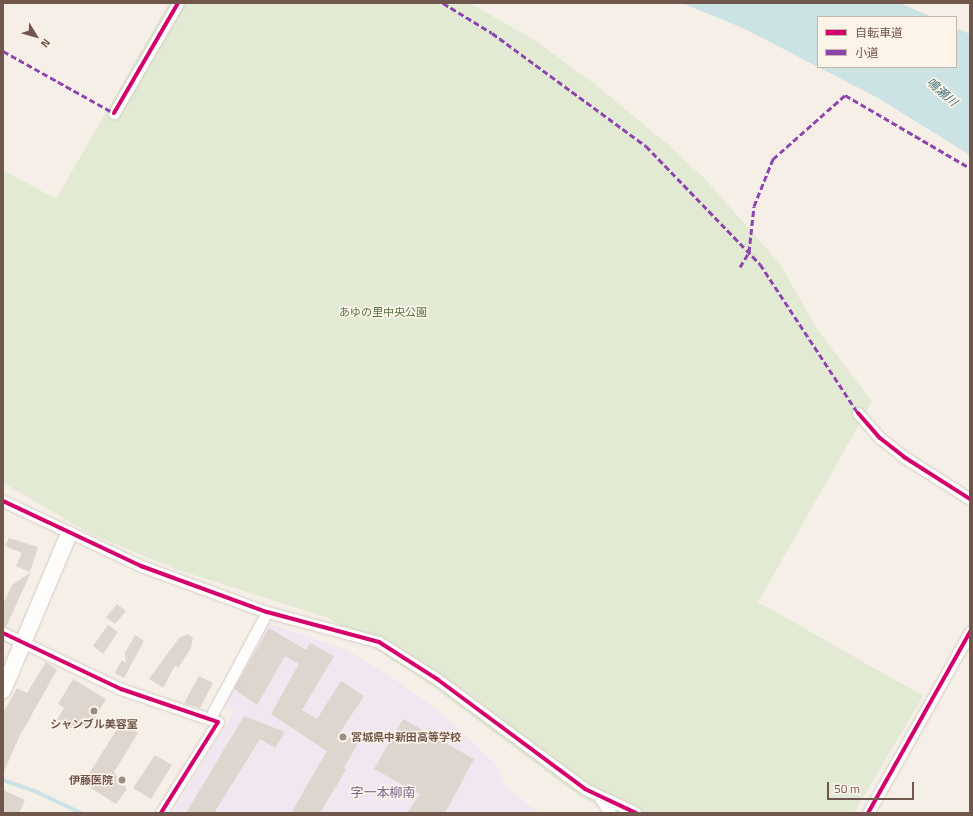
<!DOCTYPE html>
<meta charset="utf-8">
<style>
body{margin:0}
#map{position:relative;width:973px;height:816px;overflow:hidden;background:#f5efe8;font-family:"Titillium Web","Noto Sans JP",sans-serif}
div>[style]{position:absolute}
.education>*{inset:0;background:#f1e7f0}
.green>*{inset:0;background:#e2ead4}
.water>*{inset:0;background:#cbe3e4}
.stream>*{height:3.5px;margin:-1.75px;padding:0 1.75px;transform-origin:1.75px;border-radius:1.75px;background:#cbe3e4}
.building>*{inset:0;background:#ded5ce}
.roads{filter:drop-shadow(0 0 1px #d4ccc6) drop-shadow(0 0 1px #d4ccc6)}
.street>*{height:11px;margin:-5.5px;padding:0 5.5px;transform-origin:5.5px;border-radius:5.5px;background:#fefdfc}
.secondary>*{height:16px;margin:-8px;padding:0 8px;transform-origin:8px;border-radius:8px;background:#fefdfc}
.quiet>*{height:3px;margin-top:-1.5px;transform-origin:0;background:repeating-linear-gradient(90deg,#8e44ad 0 6px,transparent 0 9px)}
.cycleway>*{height:4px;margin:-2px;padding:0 2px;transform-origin:2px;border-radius:2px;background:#d6006c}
.dots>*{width:11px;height:11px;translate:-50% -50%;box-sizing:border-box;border:2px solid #fdf4e9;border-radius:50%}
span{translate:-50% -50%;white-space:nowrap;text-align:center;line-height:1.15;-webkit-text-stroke:3px #fdf4e9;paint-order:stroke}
.park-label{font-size:11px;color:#557544}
.poi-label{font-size:11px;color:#70564b;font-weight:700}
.left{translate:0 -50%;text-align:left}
.right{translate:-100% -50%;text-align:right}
.water-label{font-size:12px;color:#43747b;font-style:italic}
.quarter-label{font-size:13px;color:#7c638c}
.frame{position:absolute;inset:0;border:4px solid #70564b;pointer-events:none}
.legend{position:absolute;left:817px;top:16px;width:140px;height:52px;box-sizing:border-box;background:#fdf4e9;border:1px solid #c5b5aa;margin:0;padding:5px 7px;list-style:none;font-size:12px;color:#70564b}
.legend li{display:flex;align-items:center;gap:8px;height:20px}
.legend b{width:20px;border:1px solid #c5b5aa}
.north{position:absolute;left:16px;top:16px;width:40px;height:40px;-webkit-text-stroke:3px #fdf4e9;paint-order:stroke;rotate:127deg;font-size:11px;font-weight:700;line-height:16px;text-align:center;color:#70564b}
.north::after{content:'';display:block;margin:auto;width:14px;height:18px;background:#70564b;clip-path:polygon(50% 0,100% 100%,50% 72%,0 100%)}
.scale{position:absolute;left:827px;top:782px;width:87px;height:18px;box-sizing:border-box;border:2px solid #70564b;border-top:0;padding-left:5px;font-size:12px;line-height:14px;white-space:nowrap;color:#70564b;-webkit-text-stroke:3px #fdf4e9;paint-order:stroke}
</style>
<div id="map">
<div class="education">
<i style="clip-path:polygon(267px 623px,346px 649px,391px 677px,439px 711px,495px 763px,507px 788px,539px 813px,172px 813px,234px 711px,223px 702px)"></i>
</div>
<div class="green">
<i style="clip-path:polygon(169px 3px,470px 3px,534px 40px,596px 85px,666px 143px,705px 179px,780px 264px,817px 329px,872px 402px,758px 602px,923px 696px,854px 813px,609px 813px,575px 793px,429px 684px,328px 618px,175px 569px,91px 534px,3px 483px,3px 170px,56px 199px)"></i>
</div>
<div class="water">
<i style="clip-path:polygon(682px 3px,900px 3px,932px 17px,818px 17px,818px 67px,745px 29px)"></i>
<i style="clip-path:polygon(956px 28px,970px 34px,970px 155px,878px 98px,818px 67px,956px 67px)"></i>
</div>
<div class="stream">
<i style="left:3px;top:780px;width:36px;rotate:19deg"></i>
<i style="left:37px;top:792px;width:49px;rotate:25.5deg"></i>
</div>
<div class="building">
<i style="clip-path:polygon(9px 538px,38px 547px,30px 572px,16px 566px,22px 553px,5px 546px)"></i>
<i style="clip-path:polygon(31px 572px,6px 627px,3px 626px,3px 604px,12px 585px)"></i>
<i style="clip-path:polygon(117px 604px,126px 611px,115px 624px,106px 617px)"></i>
<i style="clip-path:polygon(108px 625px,118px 632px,103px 654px,93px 646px)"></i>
<i style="clip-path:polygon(269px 628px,306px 650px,310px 643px,334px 656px,302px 710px,317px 719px,341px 681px,364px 696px,340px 732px,358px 743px,344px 768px,346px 770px,320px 813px,291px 813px,327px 751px,271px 714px,299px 664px,285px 656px,257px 705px,234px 689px)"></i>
<i style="clip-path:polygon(188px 634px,193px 638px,191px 648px,178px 668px,175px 666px,163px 688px,149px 679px,179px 638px)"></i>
<i style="clip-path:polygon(135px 635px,144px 641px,124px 678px,115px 673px,122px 660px,126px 663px,125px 653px)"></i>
<i style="clip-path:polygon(46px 662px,57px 670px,19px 737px,3px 774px,3px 713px,17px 688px,27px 693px)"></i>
<i style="clip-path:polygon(199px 676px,213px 683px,200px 708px,184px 703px)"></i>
<i style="clip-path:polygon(73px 679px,106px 699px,90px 726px,70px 728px,57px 720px,64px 708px,58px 704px)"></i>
<i style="clip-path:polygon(244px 716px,285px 732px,275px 748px,260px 739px,214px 813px,186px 813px)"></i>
<i style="clip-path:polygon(403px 719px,474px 759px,445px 813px,407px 813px,420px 794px,374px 769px)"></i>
<i style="clip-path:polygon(121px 723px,138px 733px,114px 772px,127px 789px,116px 804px,83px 783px)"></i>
<i style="clip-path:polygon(155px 755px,172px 765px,151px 799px,133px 788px)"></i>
<i style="clip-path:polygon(3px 790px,25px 800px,19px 813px,3px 813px)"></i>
</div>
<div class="roads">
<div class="street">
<i style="left:114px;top:113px;width:127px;rotate:-59.8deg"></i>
<i style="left:858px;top:413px;width:33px;rotate:49deg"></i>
<i style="left:880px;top:438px;width:31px;rotate:38deg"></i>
<i style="left:904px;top:457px;width:78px;rotate:32.5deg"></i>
<i style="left:3px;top:501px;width:153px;rotate:25.2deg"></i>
<i style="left:141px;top:566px;width:134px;rotate:20.1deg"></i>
<i style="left:267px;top:612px;width:116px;rotate:15deg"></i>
<i style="left:379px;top:642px;width:69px;rotate:32.5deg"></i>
<i style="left:437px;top:679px;width:184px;rotate:36.6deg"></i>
<i style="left:585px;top:789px;width:56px;rotate:25.2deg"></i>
<i style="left:3px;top:633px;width:131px;rotate:25.4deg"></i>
<i style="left:121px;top:689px;width:102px;rotate:18.8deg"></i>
<i style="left:218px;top:722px;width:107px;rotate:122.1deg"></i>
<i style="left:210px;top:718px;width:120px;rotate:-61.7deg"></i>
<i style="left:600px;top:798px;width:18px;rotate:56deg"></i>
<i style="left:868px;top:813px;width:208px;rotate:-60.6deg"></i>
</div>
<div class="secondary">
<i style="left:3px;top:690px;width:169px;rotate:-67.1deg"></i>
</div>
</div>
<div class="quiet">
<i style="left:443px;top:3px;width:57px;rotate:31.5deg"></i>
<i style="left:492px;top:33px;width:191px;rotate:36.3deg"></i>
<i style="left:646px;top:146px;width:164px;rotate:46deg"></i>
<i style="left:760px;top:264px;width:178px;rotate:56.7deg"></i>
<i style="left:3px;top:51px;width:127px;rotate:29.2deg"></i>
<i style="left:740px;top:267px;width:17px;rotate:-59deg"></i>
<i style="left:749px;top:252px;width:46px;rotate:-83.8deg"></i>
<i style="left:754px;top:206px;width:51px;rotate:-68deg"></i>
<i style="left:773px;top:159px;width:96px;rotate:-41.6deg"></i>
<i style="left:845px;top:95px;width:145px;rotate:30.3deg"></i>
</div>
<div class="cycleway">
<i style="left:114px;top:113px;width:127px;rotate:-59.8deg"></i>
<i style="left:858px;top:413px;width:33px;rotate:49deg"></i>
<i style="left:880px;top:438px;width:31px;rotate:38deg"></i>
<i style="left:904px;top:457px;width:78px;rotate:32.5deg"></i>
<i style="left:3px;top:501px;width:153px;rotate:25.2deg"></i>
<i style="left:141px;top:566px;width:134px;rotate:20.1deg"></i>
<i style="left:267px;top:612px;width:116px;rotate:15deg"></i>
<i style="left:379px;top:642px;width:69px;rotate:32.5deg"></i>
<i style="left:437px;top:679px;width:184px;rotate:36.6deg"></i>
<i style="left:585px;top:789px;width:56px;rotate:25.2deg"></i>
<i style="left:3px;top:633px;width:131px;rotate:25.4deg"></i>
<i style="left:121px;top:689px;width:102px;rotate:18.8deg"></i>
<i style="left:218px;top:722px;width:107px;rotate:122.1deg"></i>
<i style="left:868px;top:813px;width:208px;rotate:-60.6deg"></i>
</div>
<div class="dots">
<i style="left:94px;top:711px;background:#9f8c82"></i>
<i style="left:343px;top:737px;background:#9f8c82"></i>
<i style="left:122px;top:780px;background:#9f8c82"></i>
</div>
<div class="park-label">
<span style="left:383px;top:312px">あゆの里中央公園</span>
</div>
<div class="poi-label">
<span style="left:94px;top:724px">シャンブル美容室</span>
<span class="left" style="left:351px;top:737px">宮城県中新田高等学校</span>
<span class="right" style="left:113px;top:780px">伊藤医院</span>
</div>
<div class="water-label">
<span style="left:942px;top:92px;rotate:41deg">鳴瀬川</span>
</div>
<div class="quarter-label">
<span style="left:383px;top:792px">字一本柳南</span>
</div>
<div class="frame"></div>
<ul class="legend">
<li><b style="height:5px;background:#d6006c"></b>自転車道</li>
<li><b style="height:5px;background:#8e44ad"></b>小道</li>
</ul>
<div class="north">N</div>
<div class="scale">50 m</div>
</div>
